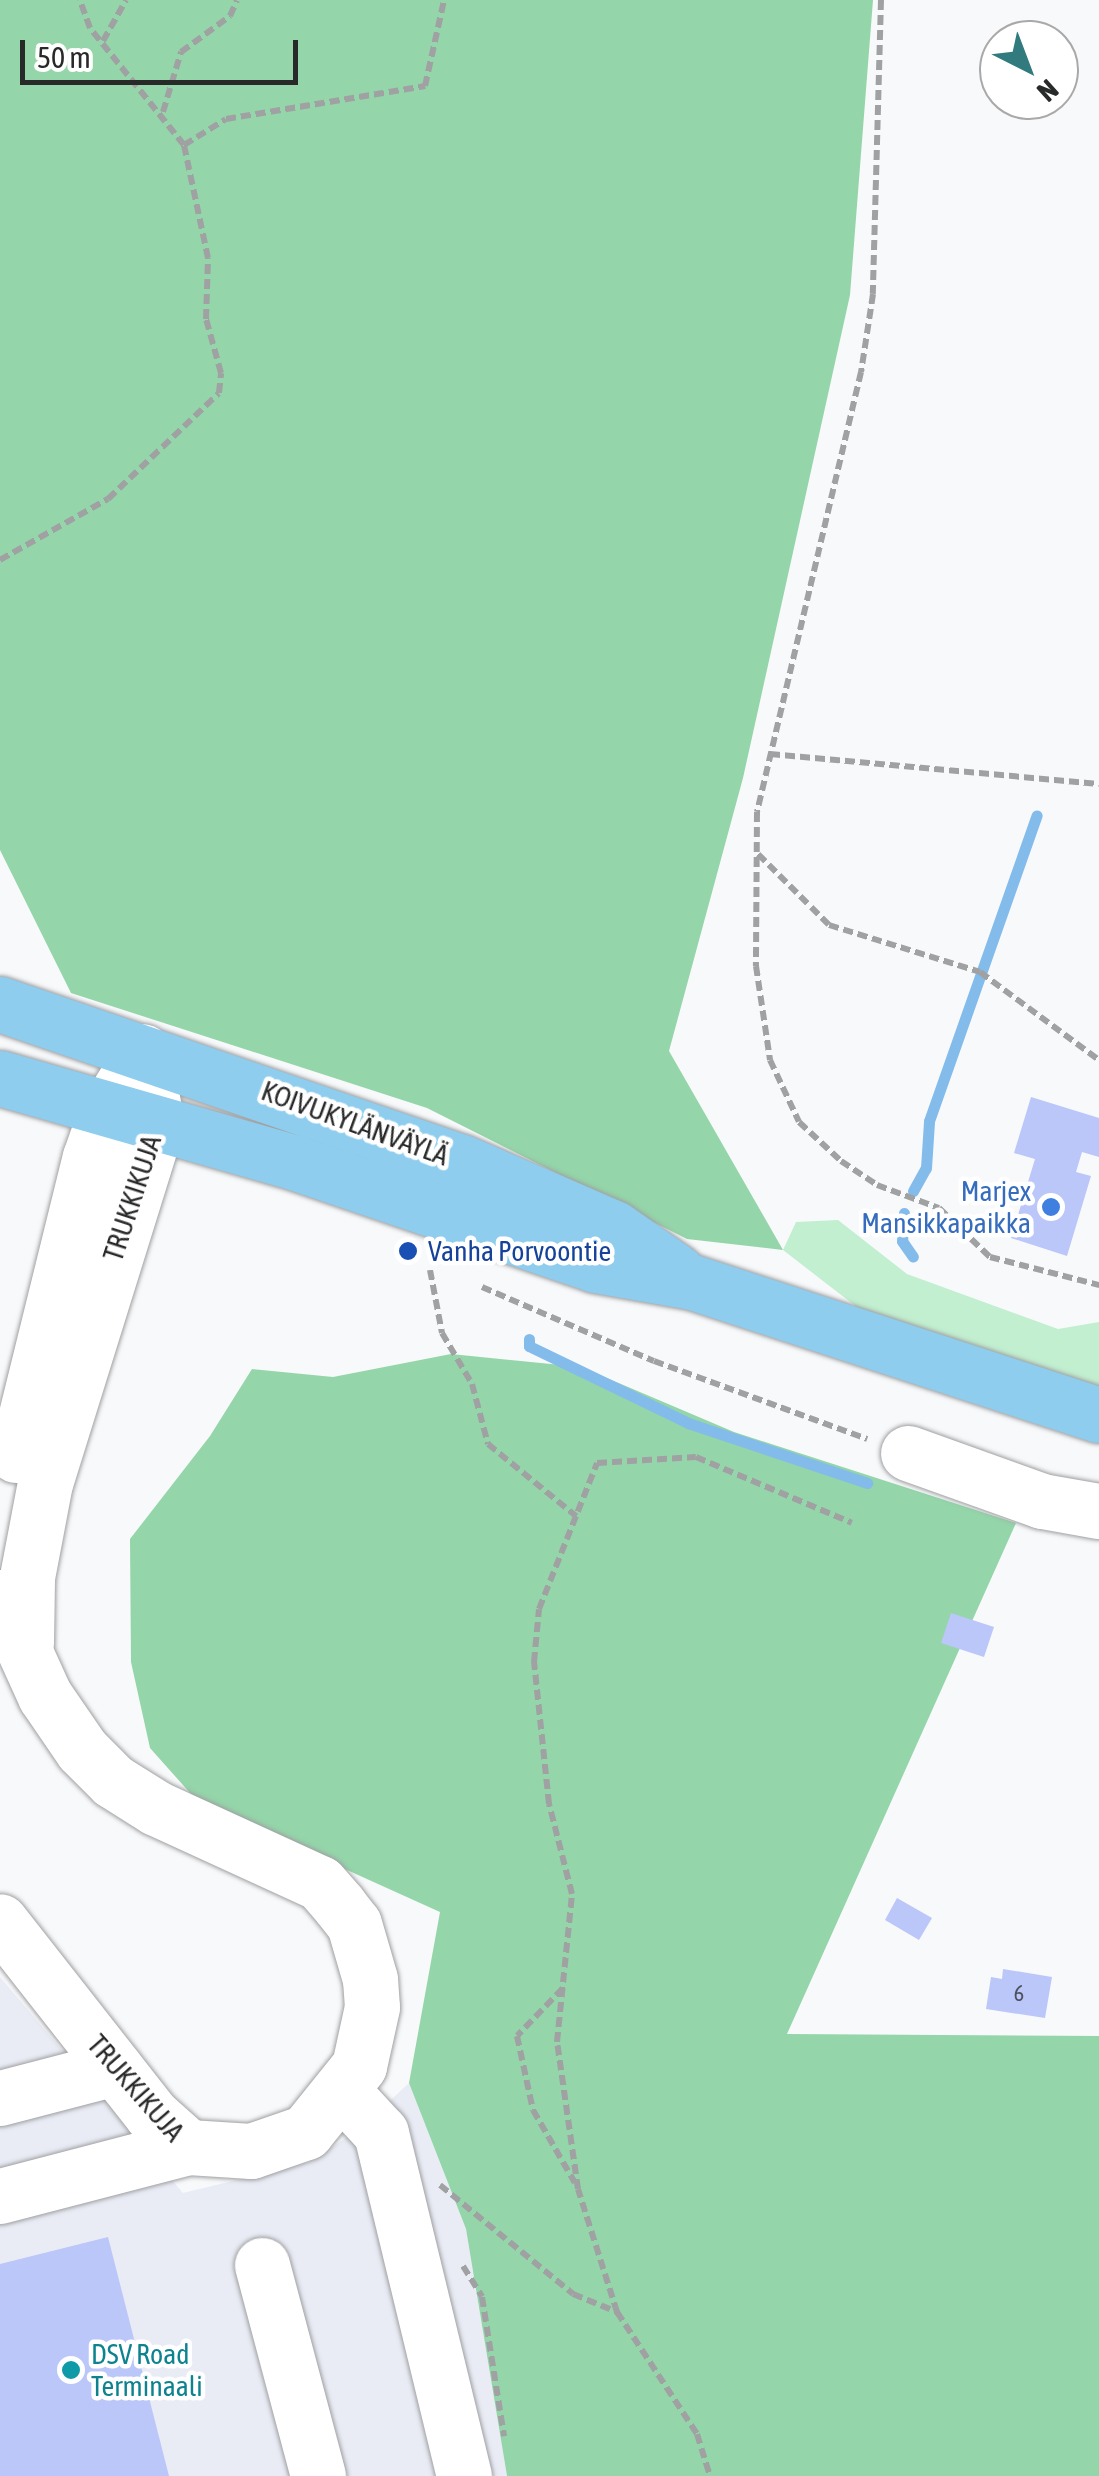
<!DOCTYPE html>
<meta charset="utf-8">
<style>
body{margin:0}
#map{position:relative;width:1099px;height:2476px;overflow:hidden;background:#f8f9fb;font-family:"Asap Condensed",sans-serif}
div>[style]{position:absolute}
.built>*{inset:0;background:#e9ecf5}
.green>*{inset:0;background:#c2efd0}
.forest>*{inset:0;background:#94d5a9}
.stream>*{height:11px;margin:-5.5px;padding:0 5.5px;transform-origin:5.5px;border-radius:5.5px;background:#83bbeb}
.building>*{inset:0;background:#bbc6f9}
.path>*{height:6px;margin-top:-3px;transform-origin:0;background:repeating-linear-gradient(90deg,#a0a1a3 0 10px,transparent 0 15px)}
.roads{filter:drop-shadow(0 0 2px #9fa0a2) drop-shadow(0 0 2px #9fa0a2)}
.minor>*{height:55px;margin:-27.5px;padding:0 27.5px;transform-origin:27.5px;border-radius:27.5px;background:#fff}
.major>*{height:55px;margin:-27.5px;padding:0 27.5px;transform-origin:27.5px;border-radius:27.5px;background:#8ecdee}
.dots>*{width:28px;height:28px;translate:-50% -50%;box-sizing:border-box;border:5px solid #fff;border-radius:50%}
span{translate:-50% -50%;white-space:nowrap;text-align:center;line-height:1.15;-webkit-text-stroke:9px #fff;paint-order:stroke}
.number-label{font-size:22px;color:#4d505d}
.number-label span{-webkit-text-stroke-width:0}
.street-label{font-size:28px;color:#282929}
.shop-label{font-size:28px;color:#366cbe}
.right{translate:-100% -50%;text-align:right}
.transit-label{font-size:28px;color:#164399}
.left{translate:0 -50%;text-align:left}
.culture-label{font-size:28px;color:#0d838f}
.north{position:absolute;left:979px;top:20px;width:100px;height:100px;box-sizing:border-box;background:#fff;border:2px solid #a9a9a9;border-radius:50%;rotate:138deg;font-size:28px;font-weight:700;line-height:40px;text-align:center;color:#282929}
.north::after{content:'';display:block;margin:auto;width:35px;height:45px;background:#317b7f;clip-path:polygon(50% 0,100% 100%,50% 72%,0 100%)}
.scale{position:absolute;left:20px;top:40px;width:278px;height:45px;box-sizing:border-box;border:5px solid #282929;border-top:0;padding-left:12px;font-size:30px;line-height:35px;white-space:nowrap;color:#282929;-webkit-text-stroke:8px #fff;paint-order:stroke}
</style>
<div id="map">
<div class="built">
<i style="clip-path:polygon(0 1977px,183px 2193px,310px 2162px,361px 2128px,409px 2083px,466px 2229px,507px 2476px,0 2476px)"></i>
</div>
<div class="green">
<i style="clip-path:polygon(838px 1220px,907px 1274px,1058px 1329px,1099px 1322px,1099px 1387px,867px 1315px,783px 1250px,796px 1222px)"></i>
</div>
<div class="forest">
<i style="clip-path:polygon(0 0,873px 0,850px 295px,743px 778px,669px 1051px,783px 1250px,687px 1239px,427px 1108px,71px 993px,0 850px)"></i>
<i style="clip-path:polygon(451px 1354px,581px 1367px,734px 1432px,1016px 1523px,787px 2034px,1099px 2036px,1099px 2476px,507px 2476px,466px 2229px,409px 2083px,440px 1912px,199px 1803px,150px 1748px,131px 1662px,130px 1539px,210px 1436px,252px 1369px,333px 1377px)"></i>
</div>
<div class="stream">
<i style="left:913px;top:1191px;width:26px;rotate:-61deg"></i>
<i style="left:926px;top:1168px;width:47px;rotate:-86.3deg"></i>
<i style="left:929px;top:1121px;width:324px;rotate:-70.6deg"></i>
<i style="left:904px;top:1213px;width:28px;rotate:94deg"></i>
<i style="left:902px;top:1241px;width:19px;rotate:55deg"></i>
<i style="left:529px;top:1339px;width:7px;rotate:90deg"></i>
<i style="left:529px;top:1346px;width:177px;rotate:25.8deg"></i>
<i style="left:688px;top:1423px;width:189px;rotate:18.5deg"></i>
</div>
<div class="building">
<i style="clip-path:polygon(1031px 1097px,1099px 1118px,1099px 1157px,1082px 1152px,1076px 1172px,1091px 1176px,1067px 1256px,1011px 1238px,1035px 1159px,1014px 1153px)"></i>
<i style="clip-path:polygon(951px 1613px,994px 1627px,984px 1657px,941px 1643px)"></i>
<i style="clip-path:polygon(897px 1898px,932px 1918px,919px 1940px,885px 1920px)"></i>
<i style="clip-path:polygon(1003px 1969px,1052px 1977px,1045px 2018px,986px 2009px,991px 1977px,1002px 1979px)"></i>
<i style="clip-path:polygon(108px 2237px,169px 2476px,0 2476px,0 2264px)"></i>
</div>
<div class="path">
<i style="left:881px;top:0;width:294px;rotate:91.6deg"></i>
<i style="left:873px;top:294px;width:79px;rotate:98.7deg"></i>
<i style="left:861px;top:372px;width:452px;rotate:103.3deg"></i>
<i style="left:757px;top:812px;width:154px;rotate:90.4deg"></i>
<i style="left:756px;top:966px;width:95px;rotate:81.5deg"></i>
<i style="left:770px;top:1060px;width:68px;rotate:64.9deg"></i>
<i style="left:799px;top:1122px;width:57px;rotate:42.9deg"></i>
<i style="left:841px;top:1161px;width:43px;rotate:33.7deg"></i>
<i style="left:877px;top:1185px;width:66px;rotate:20.4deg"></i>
<i style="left:939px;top:1208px;width:71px;rotate:43.9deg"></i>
<i style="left:990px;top:1257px;width:113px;rotate:14.4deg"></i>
<i style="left:103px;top:41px;width:47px;rotate:-60.7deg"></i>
<i style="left:163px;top:112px;width:63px;rotate:-73.3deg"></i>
<i style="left:181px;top:52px;width:61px;rotate:-36.3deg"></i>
<i style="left:230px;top:16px;width:17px;rotate:-66deg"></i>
<i style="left:184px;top:145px;width:49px;rotate:-31.8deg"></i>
<i style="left:226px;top:119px;width:202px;rotate:-9.4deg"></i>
<i style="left:425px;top:86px;width:88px;rotate:-77.5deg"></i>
<i style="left:0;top:560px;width:124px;rotate:-29.5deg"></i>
<i style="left:108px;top:499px;width:153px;rotate:-43.7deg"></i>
<i style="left:219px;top:393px;width:20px;rotate:-84deg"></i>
<i style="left:221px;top:373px;width:56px;rotate:-105.5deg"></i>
<i style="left:206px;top:319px;width:61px;rotate:-88.1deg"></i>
<i style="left:208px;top:258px;width:116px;rotate:-102deg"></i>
<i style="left:184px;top:145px;width:150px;rotate:-128.8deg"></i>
<i style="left:90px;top:28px;width:30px;rotate:-110deg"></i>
<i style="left:770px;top:754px;width:330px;rotate:5.2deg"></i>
<i style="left:758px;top:854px;width:100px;rotate:45deg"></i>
<i style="left:829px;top:925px;width:158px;rotate:17.3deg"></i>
<i style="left:980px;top:972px;width:148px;rotate:36.5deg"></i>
<i style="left:430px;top:1270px;width:64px;rotate:79.2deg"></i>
<i style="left:442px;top:1333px;width:59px;rotate:59.5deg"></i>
<i style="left:472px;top:1384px;width:62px;rotate:75.1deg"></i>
<i style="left:488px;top:1444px;width:114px;rotate:39.3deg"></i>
<i style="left:482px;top:1287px;width:187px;rotate:23.3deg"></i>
<i style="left:654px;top:1361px;width:227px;rotate:20.1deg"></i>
<i style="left:563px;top:1988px;width:66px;rotate:133.8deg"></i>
<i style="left:517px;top:2036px;width:76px;rotate:77.8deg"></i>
<i style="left:533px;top:2110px;width:84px;rotate:60.1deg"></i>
<i style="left:440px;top:2185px;width:172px;rotate:39.3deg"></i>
<i style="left:573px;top:2294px;width:48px;rotate:22.2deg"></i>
<i style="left:617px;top:2312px;width:146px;rotate:56.7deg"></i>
<i style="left:697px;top:2434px;width:44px;rotate:72.8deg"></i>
<i style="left:463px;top:2266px;width:36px;rotate:58deg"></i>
<i style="left:482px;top:2297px;width:141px;rotate:81deg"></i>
<i style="left:617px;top:2312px;width:129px;rotate:-107.6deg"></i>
<i style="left:578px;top:2189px;width:148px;rotate:-98.1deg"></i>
<i style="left:557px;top:2042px;width:149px;rotate:-84.2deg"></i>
<i style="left:572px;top:1894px;width:93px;rotate:-104.3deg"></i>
<i style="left:549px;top:1804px;width:143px;rotate:-96deg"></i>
<i style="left:534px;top:1662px;width:53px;rotate:-84.6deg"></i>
<i style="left:539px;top:1609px;width:157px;rotate:-68.3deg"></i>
<i style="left:597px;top:1463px;width:99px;rotate:-3.5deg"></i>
<i style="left:696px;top:1457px;width:169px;rotate:22.9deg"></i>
</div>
<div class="roads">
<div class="minor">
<i style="left:908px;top:1453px;width:142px;rotate:19.7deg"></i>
<i style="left:1042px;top:1501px;width:58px;rotate:10deg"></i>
<i style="left:16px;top:1455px;width:307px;rotate:-76.1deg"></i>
<i style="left:90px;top:1157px;width:49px;rotate:-70.8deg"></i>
<i style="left:106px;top:1111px;width:47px;rotate:-58deg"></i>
<i style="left:0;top:1597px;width:109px;rotate:65.6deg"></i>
<i style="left:45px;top:1696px;width:65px;rotate:55.6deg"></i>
<i style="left:82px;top:1750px;width:44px;rotate:45deg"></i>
<i style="left:113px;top:1781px;width:51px;rotate:32.1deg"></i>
<i style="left:156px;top:1808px;width:180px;rotate:24.6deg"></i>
<i style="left:320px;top:1883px;width:29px;rotate:49deg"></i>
<i style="left:339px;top:1905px;width:24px;rotate:52deg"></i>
<i style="left:354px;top:1924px;width:57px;rotate:73.8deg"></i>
<i style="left:370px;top:1979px;width:28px;rotate:86deg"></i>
<i style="left:372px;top:2007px;width:60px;rotate:102.4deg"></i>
<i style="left:359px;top:2066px;width:85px;rotate:128.8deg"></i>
<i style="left:306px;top:2132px;width:58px;rotate:160.9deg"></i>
<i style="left:251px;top:2151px;width:63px;rotate:-176.4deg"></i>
<i style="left:188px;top:2147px;width:48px;rotate:-138.4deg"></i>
<i style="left:152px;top:2115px;width:246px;rotate:-128.1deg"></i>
<i style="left:26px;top:1643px;width:66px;rotate:-89.1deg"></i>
<i style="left:27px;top:1577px;width:96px;rotate:-79.2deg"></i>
<i style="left:45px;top:1483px;width:376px;rotate:-72.7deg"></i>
<i style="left:157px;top:1124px;width:74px;rotate:-100.9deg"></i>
<i style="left:344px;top:2093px;width:54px;rotate:47.2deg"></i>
<i style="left:381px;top:2133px;width:353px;rotate:76.4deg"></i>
<i style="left:0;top:2098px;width:119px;rotate:-14.6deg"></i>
<i style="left:0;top:2196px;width:194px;rotate:-14.6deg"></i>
<i style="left:262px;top:2265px;width:218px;rotate:75.1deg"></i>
</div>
<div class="major">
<i style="left:0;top:1004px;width:488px;rotate:18.9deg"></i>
<i style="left:462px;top:1162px;width:166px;rotate:23.5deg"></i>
<i style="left:614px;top:1228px;width:77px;rotate:34.9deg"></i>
<i style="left:0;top:1078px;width:308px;rotate:16deg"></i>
<i style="left:296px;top:1163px;width:316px;rotate:18.8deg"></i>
<i style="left:595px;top:1265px;width:98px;rotate:9.9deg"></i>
<i style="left:692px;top:1282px;width:428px;rotate:18.1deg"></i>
</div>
</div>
<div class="dots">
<i style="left:1051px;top:1207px;background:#3f7fe0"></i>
<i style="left:408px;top:1251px;background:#1a4fb4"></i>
<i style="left:71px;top:2370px;background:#0f9aa8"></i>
</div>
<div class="number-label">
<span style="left:1019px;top:1994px">6</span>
</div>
<div class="street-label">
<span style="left:355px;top:1123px;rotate:20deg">KOIVUKYLÄNVÄYLÄ</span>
<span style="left:132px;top:1198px;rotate:-72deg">TRUKKIKUJA</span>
<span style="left:136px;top:2088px;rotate:49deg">TRUKKIKUJA</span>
</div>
<div class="shop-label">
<span class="right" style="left:1031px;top:1207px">Marjex<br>Mansikkapaikka</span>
</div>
<div class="transit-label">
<span class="left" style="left:428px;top:1251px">Vanha Porvoontie</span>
</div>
<div class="culture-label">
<span class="left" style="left:91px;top:2370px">DSV Road<br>Terminaali</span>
</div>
<div class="north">N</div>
<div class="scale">50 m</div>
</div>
